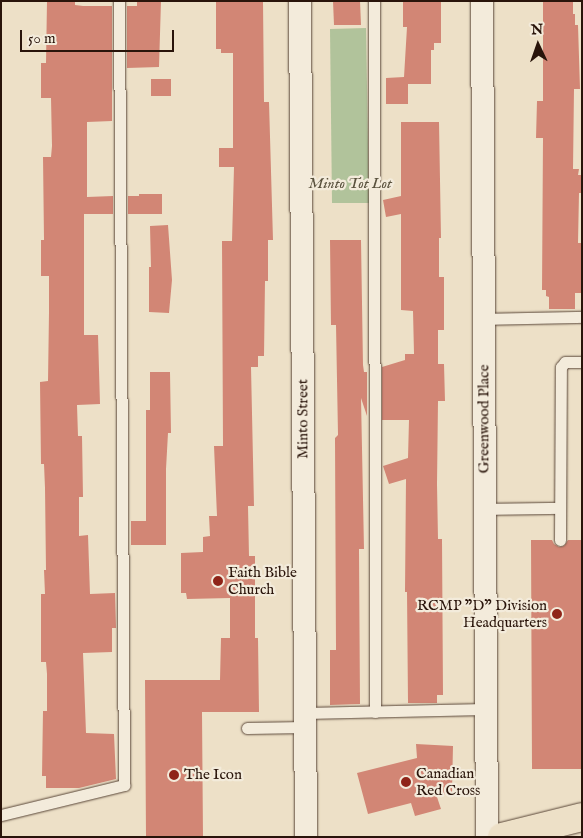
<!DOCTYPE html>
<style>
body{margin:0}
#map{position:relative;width:583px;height:838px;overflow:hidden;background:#ede0c7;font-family:"IM FELL English",serif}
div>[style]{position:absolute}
.green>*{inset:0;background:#b1c39b}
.building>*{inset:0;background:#d28675}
.roads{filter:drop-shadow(0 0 1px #5a4739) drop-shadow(0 0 1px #5a4739)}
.lane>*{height:11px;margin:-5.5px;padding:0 5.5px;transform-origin:5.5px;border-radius:5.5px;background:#f3ebdb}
.street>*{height:22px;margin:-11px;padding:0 11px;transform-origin:11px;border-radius:11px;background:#f3ebdb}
.highway>*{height:28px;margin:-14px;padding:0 14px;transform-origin:14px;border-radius:14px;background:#ede0c7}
.dots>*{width:14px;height:14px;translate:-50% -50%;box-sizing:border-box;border:2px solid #f3ebdb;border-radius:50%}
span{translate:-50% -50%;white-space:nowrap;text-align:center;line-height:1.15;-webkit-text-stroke:4.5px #f3ebdb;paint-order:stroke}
.park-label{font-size:15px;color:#59513d;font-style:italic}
.street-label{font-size:15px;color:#29140a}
.poi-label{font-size:15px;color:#29140a}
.left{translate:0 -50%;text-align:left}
.right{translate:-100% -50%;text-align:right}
.frame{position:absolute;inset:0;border:2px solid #29140a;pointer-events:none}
.north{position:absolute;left:513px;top:20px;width:50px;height:50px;-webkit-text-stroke:4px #f3ebdb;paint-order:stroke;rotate:357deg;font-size:14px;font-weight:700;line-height:20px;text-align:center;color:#29140a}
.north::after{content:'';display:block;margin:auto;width:18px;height:22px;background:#29140a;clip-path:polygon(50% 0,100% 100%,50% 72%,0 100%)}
.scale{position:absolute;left:20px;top:30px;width:154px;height:22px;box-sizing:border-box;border:2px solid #29140a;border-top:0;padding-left:6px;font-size:15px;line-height:18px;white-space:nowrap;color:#29140a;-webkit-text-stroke:4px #f3ebdb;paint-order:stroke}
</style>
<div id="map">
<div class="green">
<i style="clip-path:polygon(366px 28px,369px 203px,332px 203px,330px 29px)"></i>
</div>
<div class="building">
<i style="clip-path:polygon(47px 1px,75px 1px,75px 5px,83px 6px,112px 6px,112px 121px,87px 122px,87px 197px,113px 196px,113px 214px,84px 214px,84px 335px,98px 335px,100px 404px,77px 405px,78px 436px,82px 436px,83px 497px,79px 497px,79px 536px,88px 535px,90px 594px,115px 593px,116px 628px,112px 628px,112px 652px,83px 653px,86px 733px,114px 734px,116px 779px,79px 788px,46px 788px,46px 776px,42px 776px,43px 711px,47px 711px,47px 674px,46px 662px,41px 662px,41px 594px,45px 594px,44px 570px,46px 570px,45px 488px,44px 464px,41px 464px,40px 382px,48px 381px,49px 312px,49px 276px,41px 276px,41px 240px,44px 240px,43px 157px,51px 157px,52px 146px,51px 98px,41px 98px,41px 63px,46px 63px)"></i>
<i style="clip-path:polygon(137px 1px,161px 1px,159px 67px,127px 68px,127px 6px,137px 6px)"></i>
<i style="clip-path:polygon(216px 1px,263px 1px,264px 102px,269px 102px,273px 240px,268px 240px,268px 281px,265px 281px,264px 356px,258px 356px,258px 367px,251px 367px,254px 506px,248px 506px,249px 556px,255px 556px,255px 638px,258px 638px,259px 712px,202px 712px,203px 837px,146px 837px,145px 680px,220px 680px,221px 638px,230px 638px,230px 598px,187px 599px,186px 593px,181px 593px,181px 553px,203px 552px,203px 537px,210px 536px,209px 516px,217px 516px,214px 446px,223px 446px,222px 241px,232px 241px,234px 167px,219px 167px,219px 148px,233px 148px,233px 53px,221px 53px,221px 49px,216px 49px)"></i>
<i style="clip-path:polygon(333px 1px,360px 1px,361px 25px,334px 25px)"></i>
<i style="clip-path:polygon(403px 1px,441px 1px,441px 43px,434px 43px,434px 50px,431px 50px,431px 84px,408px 84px,408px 104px,386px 104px,386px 78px,404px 77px,407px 27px,403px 27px)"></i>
<i style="clip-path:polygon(543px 1px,573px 1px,573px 14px,575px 14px,575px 25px,578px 25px,580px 89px,574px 89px,573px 169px,579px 169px,578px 175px,582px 175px,582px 193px,579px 193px,578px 243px,582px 243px,582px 293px,575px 293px,575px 309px,549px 309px,549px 297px,546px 296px,546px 290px,542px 290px,543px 138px,536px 138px,537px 101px,543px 101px)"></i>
<i style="clip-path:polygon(151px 79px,171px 79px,171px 96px,151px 96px)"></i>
<i style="clip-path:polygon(401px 122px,439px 122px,441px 238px,439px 238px,439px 277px,444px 277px,444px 330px,438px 330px,438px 364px,444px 364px,445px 401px,438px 401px,437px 484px,438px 539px,442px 539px,443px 695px,437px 695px,437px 703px,408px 703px,407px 592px,405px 592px,406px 479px,389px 484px,383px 466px,408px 458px,409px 420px,382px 420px,382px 367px,405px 360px,405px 354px,414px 354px,413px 311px,401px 310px,401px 214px,386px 217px,383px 200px,401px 196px)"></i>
<i style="clip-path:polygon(139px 194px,162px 194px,162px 214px,128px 214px,128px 196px,139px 196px)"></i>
<i style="clip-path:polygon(168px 225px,172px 280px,169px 313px,149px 312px,149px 267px,151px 267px,150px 226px)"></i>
<i style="clip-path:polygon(330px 240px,361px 240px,363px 365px,364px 372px,367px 372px,367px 416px,361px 398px,364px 549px,359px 549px,360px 704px,330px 705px,330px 650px,336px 650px,335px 438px,338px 435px,336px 325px,331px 325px)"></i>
<i style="clip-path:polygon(150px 372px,170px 372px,171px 433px,168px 433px,166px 469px,166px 545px,131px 545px,131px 521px,146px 521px,146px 410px,150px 410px)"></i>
<i style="clip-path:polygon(531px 540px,552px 540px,554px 544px,559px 547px,564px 546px,568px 540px,582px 540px,582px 769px,532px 769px)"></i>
<i style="clip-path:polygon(416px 744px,453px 746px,452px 792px,437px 797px,441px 809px,415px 816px,411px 803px,368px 814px,357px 773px,417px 758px)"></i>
</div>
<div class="roads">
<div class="lane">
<i style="left:374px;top:1px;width:711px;rotate:89.92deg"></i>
<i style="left:484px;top:319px;width:98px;rotate:-1.2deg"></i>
<i style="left:484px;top:509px;width:76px;rotate:-0.8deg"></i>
<i style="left:560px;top:540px;width:173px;rotate:-89.7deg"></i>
<i style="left:561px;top:367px;width:6px;rotate:-51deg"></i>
<i style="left:565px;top:362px;width:17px"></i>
<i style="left:305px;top:713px;width:180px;rotate:-1.3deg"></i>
<i style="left:247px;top:728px;width:58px;rotate:-1deg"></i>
<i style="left:1px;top:815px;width:127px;rotate:-13.7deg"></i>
<i style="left:124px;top:785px;width:784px;rotate:-90.37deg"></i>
</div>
<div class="street">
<i style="left:300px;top:1px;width:836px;rotate:89.59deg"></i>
<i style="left:482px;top:1px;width:836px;rotate:89.66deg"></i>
</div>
<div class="highway">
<i style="left:502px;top:837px;width:82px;rotate:-14deg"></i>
</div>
</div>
<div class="dots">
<i style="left:218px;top:581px;background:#8f2418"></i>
<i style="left:557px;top:614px;background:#8f2418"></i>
<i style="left:174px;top:775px;background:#8f2418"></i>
<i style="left:406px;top:782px;background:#8f2418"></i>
</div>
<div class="park-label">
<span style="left:350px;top:184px">Minto Tot Lot</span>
</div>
<div class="street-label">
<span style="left:303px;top:419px;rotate:-90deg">Minto Street</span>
<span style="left:484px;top:419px;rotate:-90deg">Greenwood Place</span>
</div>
<div class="poi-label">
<span class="left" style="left:228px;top:581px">Faith Bible<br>Church</span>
<span class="right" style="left:547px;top:614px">RCMP "D" Division<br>Headquarters</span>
<span class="left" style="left:416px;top:782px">Canadian<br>Red Cross</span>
<span class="left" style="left:184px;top:775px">The Icon</span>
</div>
<div class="frame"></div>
<div class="north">N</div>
<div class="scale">50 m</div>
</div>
